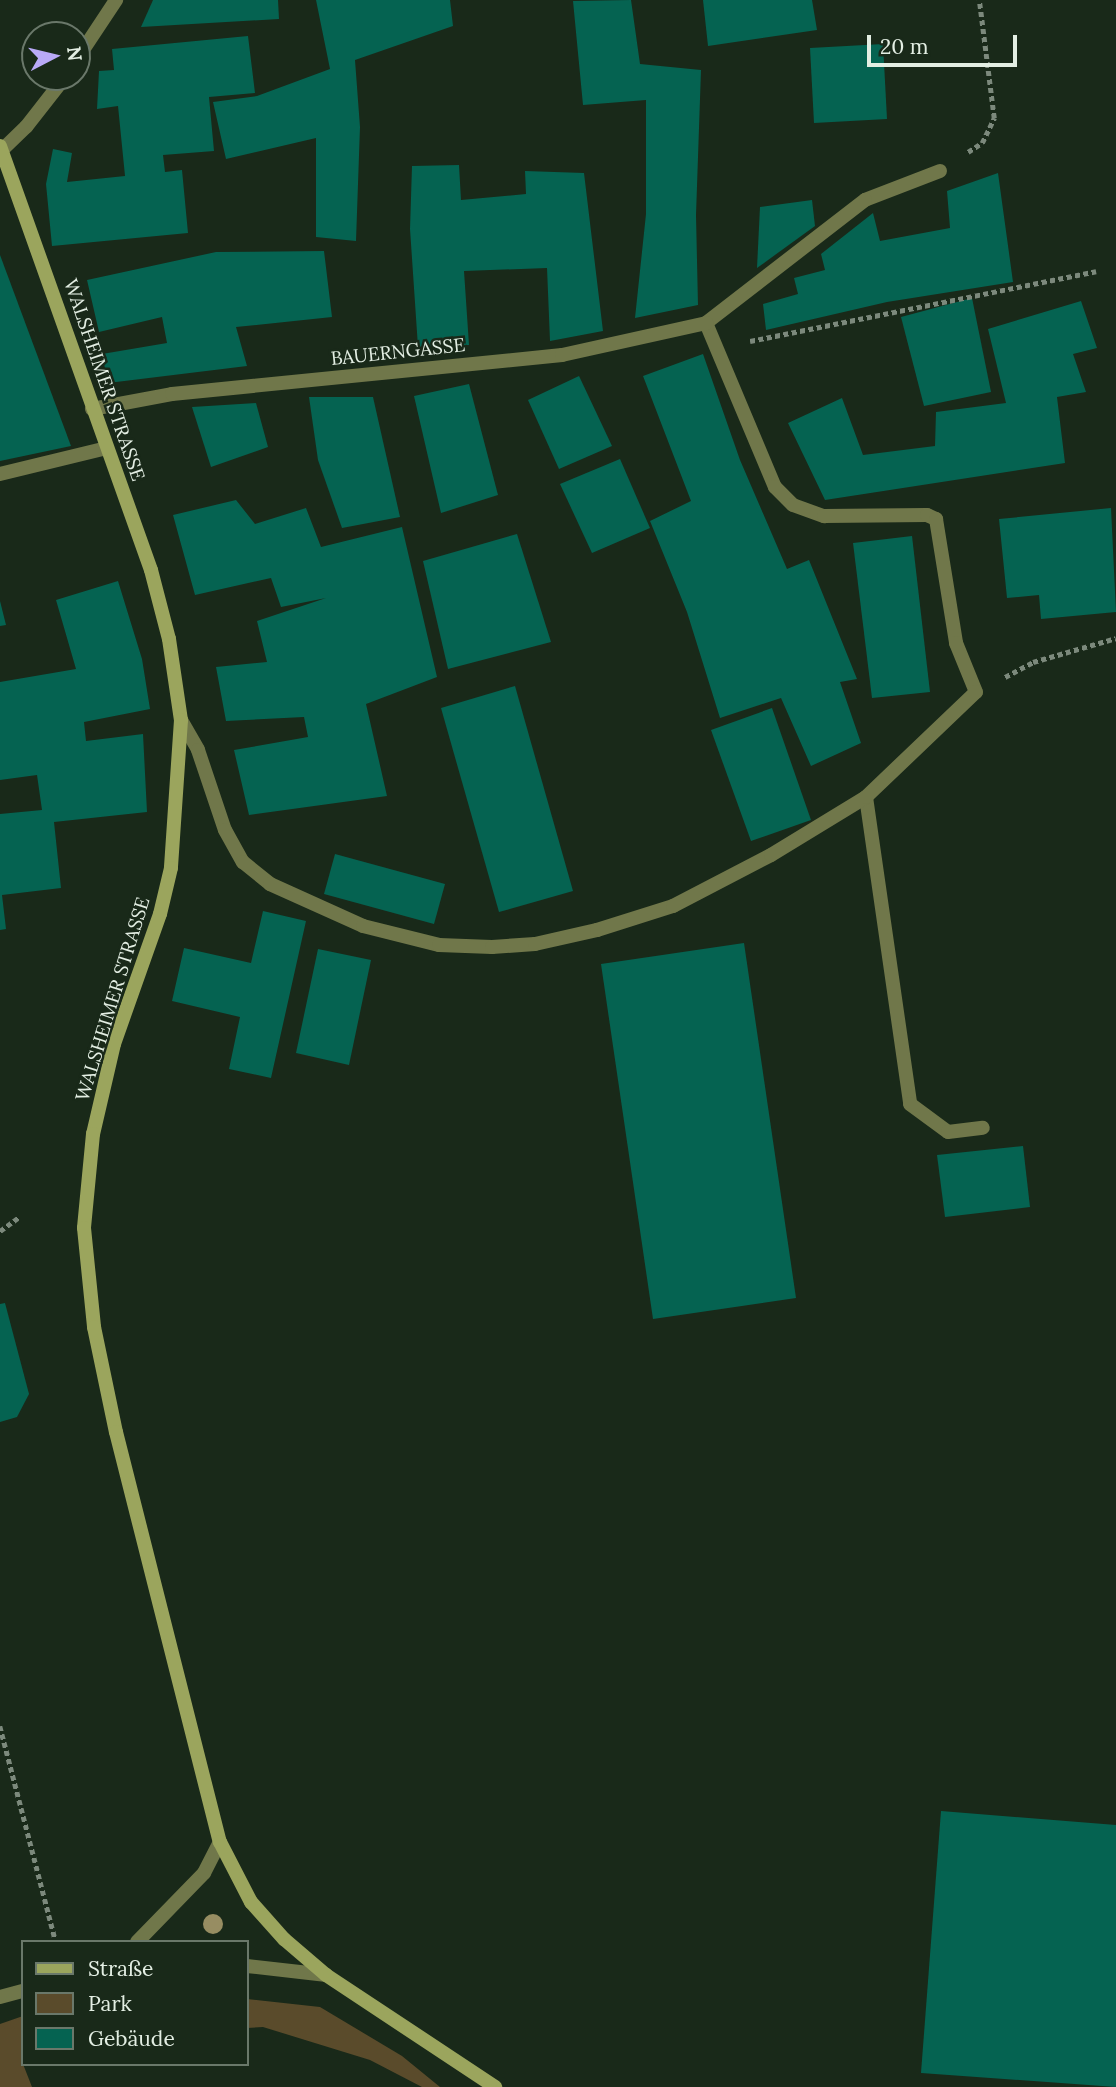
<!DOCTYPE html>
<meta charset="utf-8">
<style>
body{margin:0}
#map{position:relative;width:1116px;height:2087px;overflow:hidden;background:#192919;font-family:Lora,serif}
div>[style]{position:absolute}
.green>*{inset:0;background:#5a4b2b}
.building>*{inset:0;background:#056351}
.path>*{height:4.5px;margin-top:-2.25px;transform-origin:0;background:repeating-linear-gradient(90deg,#7c897c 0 5px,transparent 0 8.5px)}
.lane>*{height:14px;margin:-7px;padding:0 7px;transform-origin:7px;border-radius:7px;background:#70774a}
.street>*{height:14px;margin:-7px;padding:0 7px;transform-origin:7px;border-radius:7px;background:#70774a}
.secondary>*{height:14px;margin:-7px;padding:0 7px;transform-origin:7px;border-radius:7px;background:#9ba55d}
.trees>*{width:20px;height:20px;margin:-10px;border-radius:50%;background:#978d62}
span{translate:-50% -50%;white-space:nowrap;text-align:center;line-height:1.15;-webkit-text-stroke:5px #192919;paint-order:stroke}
.street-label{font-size:19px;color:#e3eee3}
.legend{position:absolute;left:21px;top:1940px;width:228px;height:126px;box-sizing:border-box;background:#192919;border:2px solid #6a786a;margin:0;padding:9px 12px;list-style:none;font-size:21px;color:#e3eee3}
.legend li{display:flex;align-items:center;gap:14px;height:35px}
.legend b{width:35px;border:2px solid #6a786a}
.north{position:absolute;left:21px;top:21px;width:70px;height:70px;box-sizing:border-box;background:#192919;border:2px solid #6a786a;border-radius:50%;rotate:83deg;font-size:19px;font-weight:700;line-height:28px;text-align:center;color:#e3eee3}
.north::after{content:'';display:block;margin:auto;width:24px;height:32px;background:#b9aaf7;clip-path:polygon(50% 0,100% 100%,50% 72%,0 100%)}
.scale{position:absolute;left:867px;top:35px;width:150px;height:32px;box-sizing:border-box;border:4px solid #e3eee3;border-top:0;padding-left:9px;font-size:21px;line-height:24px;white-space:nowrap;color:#e3eee3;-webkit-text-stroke:5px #192919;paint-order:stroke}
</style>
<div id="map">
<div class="green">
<i style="clip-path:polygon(247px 1999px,320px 2007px,402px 2056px,440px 2087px,422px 2087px,370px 2060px,263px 2027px,247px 2028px)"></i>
<i style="clip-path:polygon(23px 2016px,23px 2064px,32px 2087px,0 2087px,0 2024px)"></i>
</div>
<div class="building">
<i style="clip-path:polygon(153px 0,278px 0,279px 19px,141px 27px)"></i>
<i style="clip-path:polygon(316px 0,450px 0,453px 26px,355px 60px,360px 127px,356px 241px,316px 237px,316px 138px,226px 159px,213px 102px,257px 96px,330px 69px)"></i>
<i style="clip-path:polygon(631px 0,640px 64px,701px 70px,696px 215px,698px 305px,635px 318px,646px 214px,646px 100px,583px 105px,573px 1px)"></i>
<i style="clip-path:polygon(703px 0,812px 0,817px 30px,708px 46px)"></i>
<i style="clip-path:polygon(248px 36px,255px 93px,209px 97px,214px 151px,163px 155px,165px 172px,182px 170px,188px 233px,52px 246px,46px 184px,53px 149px,72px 153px,67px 182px,125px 176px,118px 106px,97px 109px,99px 71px,114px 70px,112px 49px)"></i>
<i style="clip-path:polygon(883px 44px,887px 119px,814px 123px,810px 48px)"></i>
<i style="clip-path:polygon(459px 165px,461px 200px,526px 194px,525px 171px,584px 173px,603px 331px,550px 341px,547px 268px,464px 271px,469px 345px,418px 347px,410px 229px,412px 166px)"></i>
<i style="clip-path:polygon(998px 173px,1013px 282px,887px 302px,766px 330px,763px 304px,798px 294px,794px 278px,825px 270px,821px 254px,873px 213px,880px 241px,950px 228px,947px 191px)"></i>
<i style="clip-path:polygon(812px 200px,815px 226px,757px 268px,760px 207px)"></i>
<i style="clip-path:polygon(324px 251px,332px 317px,236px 327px,247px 366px,108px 383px,102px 354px,167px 343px,162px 317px,99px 332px,87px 280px,216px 252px)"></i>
<i style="clip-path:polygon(0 255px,71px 446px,0 461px)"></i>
<i style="clip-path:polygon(972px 298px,991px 392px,924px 406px,901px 317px)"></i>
<i style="clip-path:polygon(1081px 301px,1097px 348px,1073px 354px,1086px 392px,1057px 397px,1065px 463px,825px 500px,788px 423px,842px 398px,863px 455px,935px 446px,936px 412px,1006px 403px,988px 329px)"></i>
<i style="clip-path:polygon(703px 354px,740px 460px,787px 569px,809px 560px,857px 679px,840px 682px,861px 743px,811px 766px,781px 698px,720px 718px,687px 612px,650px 521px,691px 501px,643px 376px)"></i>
<i style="clip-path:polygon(579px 376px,612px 446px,559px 469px,528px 400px)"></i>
<i style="clip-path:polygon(469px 384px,498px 495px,441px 513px,414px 396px)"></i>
<i style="clip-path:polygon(309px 397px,373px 397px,400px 517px,342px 528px,318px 460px)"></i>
<i style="clip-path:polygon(256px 403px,268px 447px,211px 467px,192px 407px)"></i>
<i style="clip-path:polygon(620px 459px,650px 528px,592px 553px,560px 484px)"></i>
<i style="clip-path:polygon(236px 500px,255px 524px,306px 508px,321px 547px,402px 527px,437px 677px,366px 704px,387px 796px,249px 815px,234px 750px,308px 737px,304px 717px,226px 721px,216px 667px,267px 662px,257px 621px,326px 598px,281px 607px,271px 578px,195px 595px,173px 515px)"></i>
<i style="clip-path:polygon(1111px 508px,1116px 612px,1041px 619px,1039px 595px,1007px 598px,999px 519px)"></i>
<i style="clip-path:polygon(517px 534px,551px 642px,448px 669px,423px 561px)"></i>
<i style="clip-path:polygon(912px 536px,930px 692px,872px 698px,853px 543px)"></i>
<i style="clip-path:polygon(118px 581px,142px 659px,150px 709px,84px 722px,86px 741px,143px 734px,147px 812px,54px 822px,61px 888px,2px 895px,6px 929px,0 930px,0 814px,42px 810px,37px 775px,0 780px,0 682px,76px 669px,56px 600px)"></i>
<i style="clip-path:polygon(0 601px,6px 625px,0 626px)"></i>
<i style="clip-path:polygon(515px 686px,573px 891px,499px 912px,441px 708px)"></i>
<i style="clip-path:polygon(772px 708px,811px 820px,751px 841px,711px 730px)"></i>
<i style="clip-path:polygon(335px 854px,445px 884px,434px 924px,324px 894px)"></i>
<i style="clip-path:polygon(263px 911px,306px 921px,271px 1078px,229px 1069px,240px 1017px,172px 1001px,184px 948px,251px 963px)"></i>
<i style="clip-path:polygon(744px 943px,796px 1298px,653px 1319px,601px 964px)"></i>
<i style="clip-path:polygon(318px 949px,371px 960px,349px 1065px,296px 1053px)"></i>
<i style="clip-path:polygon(1023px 1146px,1030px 1207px,945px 1217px,937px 1155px)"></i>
<i style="clip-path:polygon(5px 1303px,29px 1394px,17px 1417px,0 1422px,0 1304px)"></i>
<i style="clip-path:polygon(941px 1811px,1116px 1825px,1116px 2087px,921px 2073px)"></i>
</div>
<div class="path">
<i style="left:968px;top:152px;width:17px;rotate:-33deg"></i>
<i style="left:982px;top:143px;width:28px;rotate:-64deg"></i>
<i style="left:994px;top:118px;width:119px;rotate:-97.2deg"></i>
<i style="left:750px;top:341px;width:353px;rotate:-11.4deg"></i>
<i style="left:1005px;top:677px;width:32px;rotate:-28deg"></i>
<i style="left:1033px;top:662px;width:86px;rotate:-16.1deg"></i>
<i style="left:0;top:1231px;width:24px;rotate:-36deg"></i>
<i style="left:0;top:1726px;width:223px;rotate:75.5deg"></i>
</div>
<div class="lane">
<i style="left:940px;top:171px;width:80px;rotate:158.9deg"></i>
<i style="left:865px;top:200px;width:201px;rotate:142.3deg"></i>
<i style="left:706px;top:323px;width:178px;rotate:67.2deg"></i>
<i style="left:775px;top:487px;width:25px;rotate:45deg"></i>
<i style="left:793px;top:505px;width:33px;rotate:20deg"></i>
<i style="left:824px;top:516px;width:103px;rotate:-0.6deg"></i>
<i style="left:927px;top:515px;width:10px;rotate:24deg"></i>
<i style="left:936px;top:519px;width:126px;rotate:80.8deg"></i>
<i style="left:956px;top:643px;width:53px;rotate:67.8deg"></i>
<i style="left:866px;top:797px;width:310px;rotate:81.8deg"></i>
<i style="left:910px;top:1104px;width:47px;rotate:36.4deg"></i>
<i style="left:948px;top:1132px;width:35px;rotate:-7deg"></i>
</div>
<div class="street">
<i style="left:77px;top:59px;width:71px;rotate:-56.5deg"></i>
<i style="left:3px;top:149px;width:32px;rotate:-44deg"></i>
<i style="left:26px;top:127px;width:63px;rotate:-52deg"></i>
<i style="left:92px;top:409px;width:81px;rotate:-10.6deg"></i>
<i style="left:172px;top:394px;width:392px;rotate:-5.7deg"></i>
<i style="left:562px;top:355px;width:148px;rotate:-12.5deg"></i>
<i style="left:0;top:474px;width:110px;rotate:-13.7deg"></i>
<i style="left:181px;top:720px;width:34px;rotate:60deg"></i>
<i style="left:198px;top:750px;width:84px;rotate:71.4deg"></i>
<i style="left:225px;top:830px;width:37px;rotate:61deg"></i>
<i style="left:243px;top:862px;width:35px;rotate:39deg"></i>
<i style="left:270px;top:884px;width:102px;rotate:24.3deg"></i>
<i style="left:363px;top:926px;width:78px;rotate:14deg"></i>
<i style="left:439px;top:945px;width:53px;rotate:2.2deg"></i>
<i style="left:492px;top:947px;width:43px;rotate:-4deg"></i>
<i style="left:535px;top:944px;width:64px;rotate:-12.7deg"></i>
<i style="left:597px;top:930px;width:80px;rotate:-17.5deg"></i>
<i style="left:673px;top:906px;width:110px;rotate:-27.5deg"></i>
<i style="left:771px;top:855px;width:111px;rotate:-31.4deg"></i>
<i style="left:866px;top:797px;width:152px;rotate:-43.7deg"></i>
<i style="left:137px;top:1942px;width:96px;rotate:-45.8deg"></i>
<i style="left:204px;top:1873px;width:35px;rotate:-63deg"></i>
<i style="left:247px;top:1966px;width:80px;rotate:6.5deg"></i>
<i style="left:0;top:1997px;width:24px;rotate:-15deg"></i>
</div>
<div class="secondary">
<i style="left:0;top:146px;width:450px;rotate:70.4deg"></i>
<i style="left:151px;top:570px;width:71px;rotate:75.4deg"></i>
<i style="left:169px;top:639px;width:82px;rotate:81.6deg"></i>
<i style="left:181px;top:720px;width:148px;rotate:93.9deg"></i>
<i style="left:171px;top:868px;width:47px;rotate:103.4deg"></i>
<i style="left:160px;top:914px;width:138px;rotate:109.5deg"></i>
<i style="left:114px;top:1044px;width:92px;rotate:103.1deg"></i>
<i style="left:93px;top:1134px;width:94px;rotate:95.5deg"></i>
<i style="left:84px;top:1228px;width:100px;rotate:84.2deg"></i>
<i style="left:94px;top:1327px;width:107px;rotate:78.2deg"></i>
<i style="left:116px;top:1432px;width:423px;rotate:75.8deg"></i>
<i style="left:220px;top:1842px;width:68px;rotate:62.7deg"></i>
<i style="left:251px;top:1902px;width:50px;rotate:48.3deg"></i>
<i style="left:284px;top:1939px;width:55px;rotate:40.6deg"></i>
<i style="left:326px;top:1975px;width:203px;rotate:33.5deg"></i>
</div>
<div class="trees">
<i style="left:213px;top:1924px"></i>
</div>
<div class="street-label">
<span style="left:398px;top:352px;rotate:-6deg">BAUERNGASSE</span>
<span style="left:104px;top:380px;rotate:71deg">WALSHEIMER STRASSE</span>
<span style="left:113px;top:999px;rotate:-73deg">WALSHEIMER STRASSE</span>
</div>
<ul class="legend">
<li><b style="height:9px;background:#9ba55d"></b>Straße</li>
<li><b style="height:19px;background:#5a4b2b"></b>Park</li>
<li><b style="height:19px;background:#056351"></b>Gebäude</li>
</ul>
<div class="north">N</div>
<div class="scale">20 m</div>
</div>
